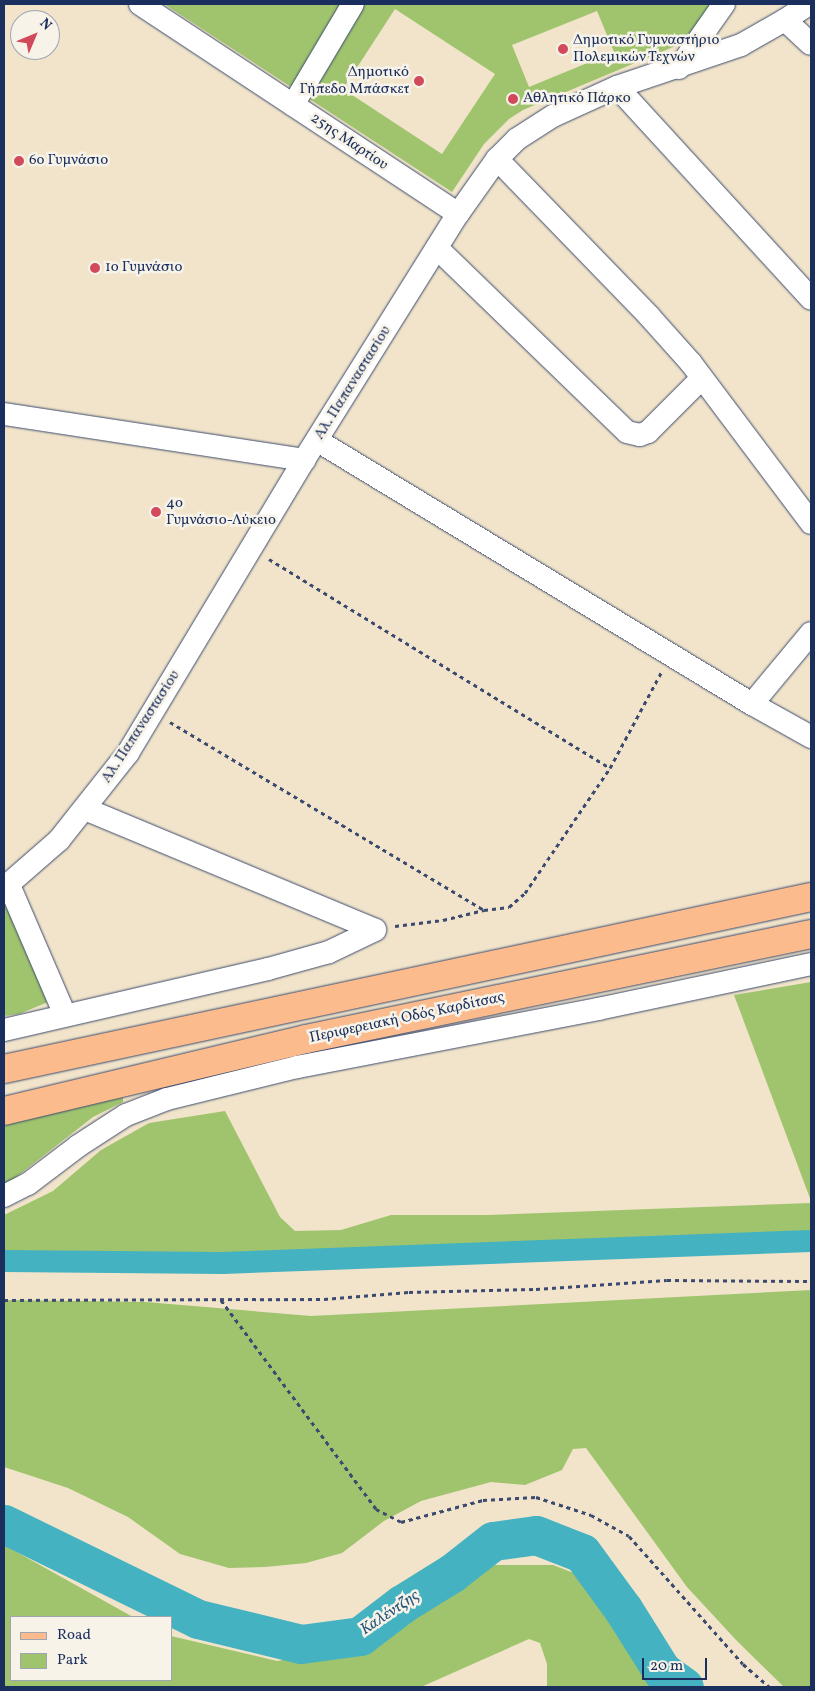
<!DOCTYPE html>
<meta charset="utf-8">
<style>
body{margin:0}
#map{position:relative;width:815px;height:1691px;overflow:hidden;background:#f1e4ca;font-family:Vollkorn,serif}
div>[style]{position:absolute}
.green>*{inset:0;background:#a0c46e}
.canal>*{height:22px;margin:-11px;padding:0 11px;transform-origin:11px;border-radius:11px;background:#44b2c1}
.river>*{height:39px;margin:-19.5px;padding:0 19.5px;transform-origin:19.5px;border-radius:19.5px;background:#44b2c1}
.path>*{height:3px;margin-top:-1.5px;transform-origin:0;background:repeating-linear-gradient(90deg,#3b4a6e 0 4px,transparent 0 8px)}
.roads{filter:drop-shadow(0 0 1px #3b4a6e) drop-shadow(0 0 1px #3b4a6e)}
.minor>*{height:22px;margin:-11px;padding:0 11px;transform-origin:11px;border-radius:11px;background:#fff}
.major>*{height:28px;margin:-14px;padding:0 14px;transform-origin:14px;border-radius:14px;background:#fbbb8d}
.dots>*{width:14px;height:14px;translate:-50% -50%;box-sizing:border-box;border:2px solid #f7f3e8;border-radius:50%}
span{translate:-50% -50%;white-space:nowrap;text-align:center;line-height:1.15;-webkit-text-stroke:5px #f7f3e8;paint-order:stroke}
.poi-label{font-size:15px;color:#1b2f5e}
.left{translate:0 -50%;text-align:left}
.right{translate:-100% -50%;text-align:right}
.street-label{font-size:15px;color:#1b2f5e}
.water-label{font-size:16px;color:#27567c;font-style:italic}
.frame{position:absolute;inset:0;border:5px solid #1b2f5e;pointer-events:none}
.legend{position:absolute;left:10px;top:1616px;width:162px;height:65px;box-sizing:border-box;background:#f7f3e8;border:1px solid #9fa5b1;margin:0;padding:6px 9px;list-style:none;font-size:15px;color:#1b2f5e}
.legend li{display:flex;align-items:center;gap:10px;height:25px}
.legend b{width:25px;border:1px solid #9fa5b1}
.north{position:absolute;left:10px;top:10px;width:50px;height:50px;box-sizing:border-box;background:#f7f3e8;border:1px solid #9fa5b1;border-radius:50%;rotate:45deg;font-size:14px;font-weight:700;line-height:20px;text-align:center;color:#1b2f5e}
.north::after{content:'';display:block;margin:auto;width:18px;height:22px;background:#d1495b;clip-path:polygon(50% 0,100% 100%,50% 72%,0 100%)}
.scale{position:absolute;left:642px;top:1658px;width:65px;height:22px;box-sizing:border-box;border:2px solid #1b2f5e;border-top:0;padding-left:6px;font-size:15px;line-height:18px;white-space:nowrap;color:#1b2f5e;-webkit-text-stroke:4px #f7f3e8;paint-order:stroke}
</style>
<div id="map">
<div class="green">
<i style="clip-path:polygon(evenodd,164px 4px,712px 4px,685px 42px,523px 110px,509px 119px,484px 144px,452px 192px,164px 4px,395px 9px,495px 74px,442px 154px,343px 89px,395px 9px,164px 4px,597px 11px,614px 52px,529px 87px,512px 45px,597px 11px)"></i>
<i style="clip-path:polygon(10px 900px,53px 1000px,19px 1014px,4px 1016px,4px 903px)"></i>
<i style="clip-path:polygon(811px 982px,811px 1201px,734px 995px)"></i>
<i style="clip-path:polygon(123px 1097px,123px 1102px,93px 1117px,11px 1181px,4px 1184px,4px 1126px,21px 1120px)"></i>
<i style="clip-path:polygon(225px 1111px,280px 1217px,295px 1231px,341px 1230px,391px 1215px,488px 1215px,811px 1203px,811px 1236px,218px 1255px,4px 1254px,4px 1215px,53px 1191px,101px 1150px,149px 1123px)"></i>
<i style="clip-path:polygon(811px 1290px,811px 1687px,784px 1687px,737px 1641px,687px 1587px,586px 1448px,573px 1449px,562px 1470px,525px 1485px,491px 1482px,421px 1501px,384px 1521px,342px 1553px,306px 1563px,265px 1567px,229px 1568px,180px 1554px,128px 1517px,68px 1488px,4px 1467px,4px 1300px,146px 1302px,311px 1316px)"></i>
<i style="clip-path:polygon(4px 1545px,133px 1617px,11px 1617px,11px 1680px,171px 1680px,171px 1636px,277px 1661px,364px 1646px,493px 1565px,553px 1565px,584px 1577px,611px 1616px,639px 1662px,669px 1687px,547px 1687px,547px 1664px,540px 1643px,529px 1639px,421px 1687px,4px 1687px)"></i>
</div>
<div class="canal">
<i style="left:4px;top:1261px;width:219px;rotate:0.5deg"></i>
<i style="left:223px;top:1263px;width:588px;rotate:-2.14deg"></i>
</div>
<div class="river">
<i style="left:4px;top:1524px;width:216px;rotate:26.1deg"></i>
<i style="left:198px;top:1619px;width:106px;rotate:13.6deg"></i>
<i style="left:301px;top:1644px;width:60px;rotate:-7.7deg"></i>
<i style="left:360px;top:1636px;width:53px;rotate:-37.3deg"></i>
<i style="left:402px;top:1604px;width:59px;rotate:-31.8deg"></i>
<i style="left:452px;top:1573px;width:52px;rotate:-38deg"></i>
<i style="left:493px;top:1541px;width:43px;rotate:-7.9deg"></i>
<i style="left:536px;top:1535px;width:49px;rotate:21.4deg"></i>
<i style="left:582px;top:1553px;width:69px;rotate:53.8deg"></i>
<i style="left:623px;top:1609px;width:73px;rotate:57.8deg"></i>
<i style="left:662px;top:1671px;width:27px;rotate:36deg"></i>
</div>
<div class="path">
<i style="left:269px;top:559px;width:400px;rotate:31.5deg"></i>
<i style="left:170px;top:722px;width:366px;rotate:30.9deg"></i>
<i style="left:484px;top:910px;width:25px;rotate:-7deg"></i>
<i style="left:509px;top:907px;width:21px;rotate:-41deg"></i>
<i style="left:525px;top:893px;width:151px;rotate:-55.8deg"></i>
<i style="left:610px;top:768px;width:108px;rotate:-61.8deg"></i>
<i style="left:395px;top:926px;width:48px;rotate:-7.1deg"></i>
<i style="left:443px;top:920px;width:42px;rotate:-13.7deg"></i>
<i style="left:4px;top:1300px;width:320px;rotate:-0.2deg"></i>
<i style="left:324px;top:1299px;width:85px;rotate:-4.7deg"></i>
<i style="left:409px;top:1292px;width:127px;rotate:-1.4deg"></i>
<i style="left:536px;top:1289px;width:131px;rotate:-3.9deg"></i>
<i style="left:667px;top:1280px;width:144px;rotate:0.4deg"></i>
<i style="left:221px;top:1300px;width:260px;rotate:53.4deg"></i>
<i style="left:376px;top:1509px;width:28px;rotate:27deg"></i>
<i style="left:401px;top:1522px;width:85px;rotate:-15deg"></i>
<i style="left:483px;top:1500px;width:53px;rotate:-3.2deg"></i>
<i style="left:536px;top:1497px;width:58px;rotate:18.1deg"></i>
<i style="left:591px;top:1515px;width:43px;rotate:28.9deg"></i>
<i style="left:629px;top:1536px;width:171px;rotate:48.3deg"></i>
<i style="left:743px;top:1664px;width:35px;rotate:41deg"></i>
</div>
<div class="roads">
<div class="minor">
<i style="left:140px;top:4px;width:381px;rotate:33.4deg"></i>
<i style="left:785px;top:20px;width:35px;rotate:43deg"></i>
<i style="left:679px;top:68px;width:78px;rotate:-54.9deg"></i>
<i style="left:617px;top:87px;width:287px;rotate:47.5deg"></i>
<i style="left:293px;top:105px;width:117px;rotate:-59.3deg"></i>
<i style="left:497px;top:159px;width:219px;rotate:45.9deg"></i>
<i style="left:649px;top:316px;width:63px;rotate:48.2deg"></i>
<i style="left:691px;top:363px;width:200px;rotate:53.1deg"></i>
<i style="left:437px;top:248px;width:264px;rotate:44.1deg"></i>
<i style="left:627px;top:432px;width:13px;rotate:13deg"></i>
<i style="left:640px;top:435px;width:9px;rotate:-21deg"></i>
<i style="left:648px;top:432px;width:76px;rotate:-45deg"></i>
<i style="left:4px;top:414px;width:304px;rotate:8.7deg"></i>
<i style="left:318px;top:441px;width:507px;rotate:31.22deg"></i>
<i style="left:752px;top:704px;width:68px;rotate:29.2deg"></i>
<i style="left:752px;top:704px;width:92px;rotate:-50.3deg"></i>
<i style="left:85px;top:809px;width:314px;rotate:22.6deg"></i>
<i style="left:9px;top:885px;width:142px;rotate:66.7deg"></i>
<i style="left:4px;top:888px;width:73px;rotate:-41.1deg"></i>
<i style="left:59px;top:840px;width:111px;rotate:-51.6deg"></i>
<i style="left:128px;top:753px;width:342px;rotate:-59deg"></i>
<i style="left:304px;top:460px;width:290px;rotate:-58deg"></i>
<i style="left:458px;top:214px;width:67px;rotate:-54.7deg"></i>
<i style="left:497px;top:159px;width:28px;rotate:-45deg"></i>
<i style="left:517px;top:139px;width:43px;rotate:-32.6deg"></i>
<i style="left:553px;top:116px;width:70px;rotate:-24.4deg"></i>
<i style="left:617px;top:87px;width:131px;rotate:-18.7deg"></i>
<i style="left:741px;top:45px;width:51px;rotate:-29.6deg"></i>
<i style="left:785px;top:20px;width:29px;rotate:-34deg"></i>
<i style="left:4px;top:1030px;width:271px;rotate:-13deg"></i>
<i style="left:268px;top:969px;width:63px;rotate:-15.6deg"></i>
<i style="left:329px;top:952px;width:51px;rotate:-25.6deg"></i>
<i style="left:4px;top:1196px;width:27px;rotate:-27deg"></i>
<i style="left:28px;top:1184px;width:63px;rotate:-37.2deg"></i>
<i style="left:78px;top:1146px;width:57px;rotate:-32.9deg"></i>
<i style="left:126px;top:1115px;width:44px;rotate:-21.3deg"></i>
<i style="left:167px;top:1099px;width:134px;rotate:-13.8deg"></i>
<i style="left:297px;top:1067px;width:307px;rotate:-10.9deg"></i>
<i style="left:598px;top:1009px;width:218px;rotate:-11.9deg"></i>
</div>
<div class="major">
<i style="left:4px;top:1069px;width:825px;rotate:-12.03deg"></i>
<i style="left:4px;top:1111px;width:310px;rotate:-13.4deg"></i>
<i style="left:306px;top:1039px;width:516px;rotate:-11.75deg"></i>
</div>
</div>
<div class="dots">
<i style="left:563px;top:49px;background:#d1495b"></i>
<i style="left:419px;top:81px;background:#d1495b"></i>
<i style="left:513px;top:99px;background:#d1495b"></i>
<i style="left:19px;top:161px;background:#d1495b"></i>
<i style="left:95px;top:268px;background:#d1495b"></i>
<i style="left:156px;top:512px;background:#d1495b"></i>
</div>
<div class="poi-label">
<span class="left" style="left:573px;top:49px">Δημοτικό Γυμναστήριο<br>Πολεμικών Τεχνών</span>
<span class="right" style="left:409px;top:81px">Δημοτικό<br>Γήπεδο Μπάσκετ</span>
<span class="left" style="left:523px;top:99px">Αθλητικό Πάρκο</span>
<span class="left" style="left:29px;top:161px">6ο Γυμνάσιο</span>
<span class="left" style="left:105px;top:268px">1ο Γυμνάσιο</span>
<span class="left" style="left:166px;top:512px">4ο<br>Γυμνάσιο-Λύκειο</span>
</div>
<div class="street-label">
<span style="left:349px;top:142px;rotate:34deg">25ης Μαρτίου</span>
<span style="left:353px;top:383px;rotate:-58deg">Αλ. Παπαναστασίου</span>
<span style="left:141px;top:727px;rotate:-57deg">Αλ. Παπαναστασίου</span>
<span style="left:407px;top:1018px;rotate:-12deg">Περιφερειακή Οδός Καρδίτσας</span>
</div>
<div class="water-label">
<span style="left:390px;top:1613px;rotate:-34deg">Καλέντζης</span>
</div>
<div class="frame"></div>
<ul class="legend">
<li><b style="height:6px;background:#fbbb8d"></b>Road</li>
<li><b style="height:14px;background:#a0c46e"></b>Park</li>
</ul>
<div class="north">N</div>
<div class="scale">20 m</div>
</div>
